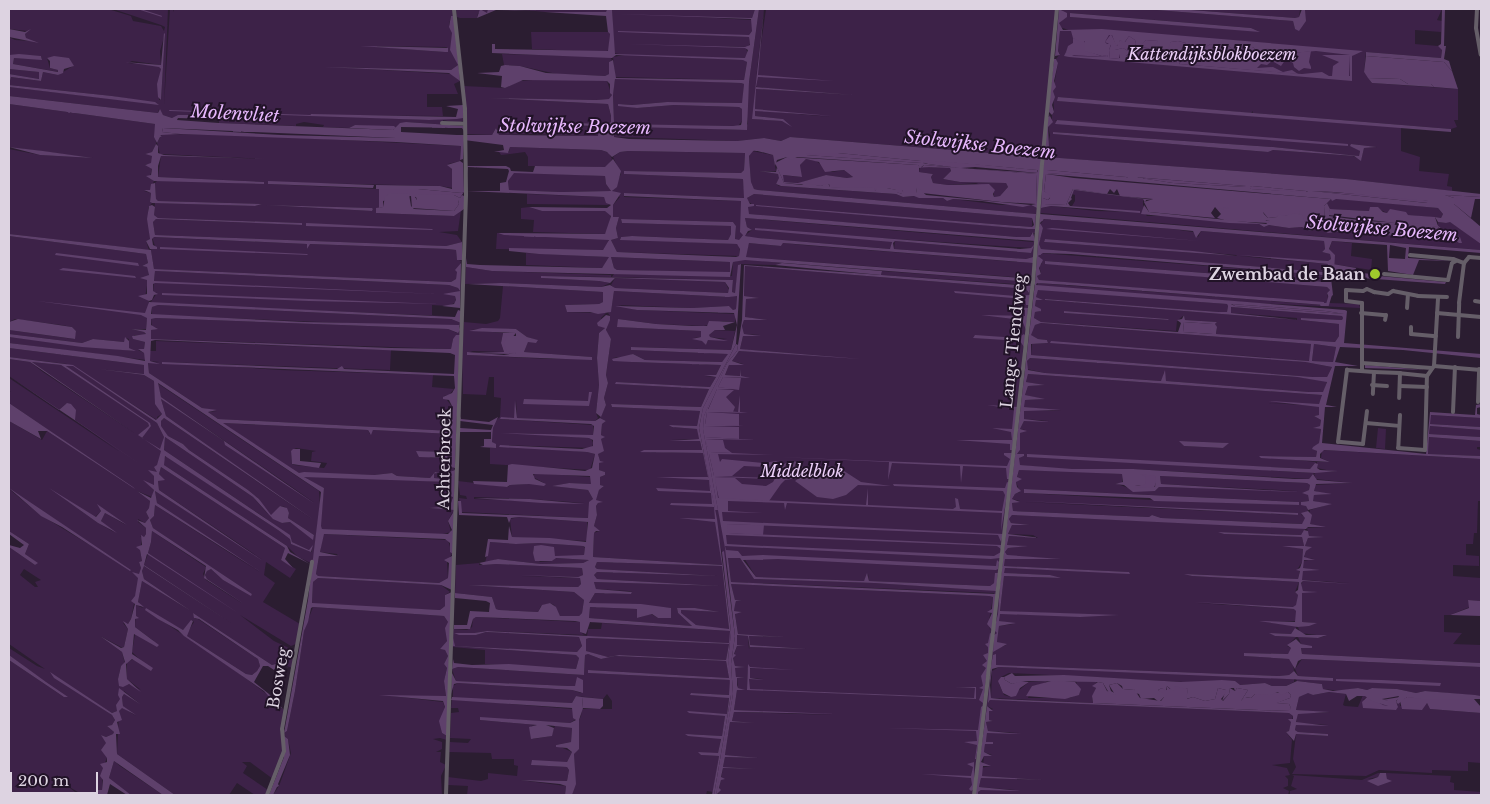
<!DOCTYPE html>
<style>
body{margin:0}
#map{position:relative;width:1490px;height:804px;overflow:hidden;background:#2b1d31;font-family:"Libre Baskerville",serif}
div>[style]{position:absolute}
.green>*{inset:0;background:#3d2248}
.forest>*{inset:0;background:#5e3f6b}
.water>*{inset:0;background:#5e406b}
.stream>*{height:1px;margin:-0.5px;padding:0 0.5px;transform-origin:0.5px;border-radius:0.5px;background:#5e406b}
.canal>*{height:3px;margin:-1.5px;padding:0 1.5px;transform-origin:1.5px;border-radius:1.5px;background:#5e406b}
.minor>*{height:4px;margin:-2px;padding:0 2px;transform-origin:2px;border-radius:2px;background:#655e68}
.dots>*{width:14px;height:14px;translate:-50% -50%;box-sizing:border-box;border:2px solid #211327;border-radius:50%}
span{translate:-50% -50%;white-space:nowrap;text-align:center;line-height:1.15;-webkit-text-stroke:4px #211327;paint-order:stroke}
.park-label{font-size:16px;color:#edd0fa;font-style:italic}
.poi-label{font-size:16px;color:#ddd3e1;font-weight:700}
.right{translate:-100% -50%;text-align:right}
.street-label{font-size:16px;color:#ddd3e1}
.water-label{font-size:18px;color:#e7b7fd;font-style:italic}
.frame{position:absolute;inset:0;border:10px solid #ddd3e1;pointer-events:none}
.scale{position:absolute;left:10px;top:772px;width:88px;height:22px;box-sizing:border-box;border:2px solid #ddd3e1;border-top:0;padding-left:6px;font-size:15px;line-height:18px;white-space:nowrap;color:#ddd3e1;-webkit-text-stroke:4px #211327;paint-order:stroke}
</style>
<div id="map">
<div class="green">
<i style="clip-path:polygon(evenodd,9px 9px,108px 9px,131px 16px,133px 21px,161px 26px,164px 31px,165px 27px,161px 25px,113px 9px,168px 9px,164px 105px,170px 9px,173px 9px,173px 12px,174px 9px,454px 9px,455px 16px,451px 16px,449px 25px,453px 31px,451px 48px,458px 65px,451px 70px,331px 67px,452px 74px,460px 81px,454px 84px,458px 94px,427px 94px,427px 107px,442px 107px,443px 116px,310px 115px,429px 120px,440px 119px,457px 119px,463px 117px,463px 106px,464px 119px,463px 121px,457px 123px,443px 120px,443px 124px,464px 126px,406px 122px,396px 128px,355px 125px,349px 128px,323px 127px,324px 125px,304px 122px,296px 124px,296px 126px,219px 123px,219px 119px,208px 119px,192px 115px,172px 118px,163px 115px,159px 109px,158px 113px,9px 96px,9px 87px,158px 104px,112px 96px,9px 85px,11px 77px,41px 81px,43px 72px,58px 75px,73px 66px,71px 62px,47px 58px,50px 68px,58px 70px,59px 72px,13px 64px,14px 58px,42px 59px,41px 56px,9px 55px,9px 37px,15px 40px,32px 41px,26px 39px,25px 34px,28px 31px,9px 29px,9px 9px,165px 34px,161px 100px,159px 100px,161px 69px,159px 66px,128px 63px,132px 61px,161px 65px,160px 51px,165px 34px,9px 9px,377px 47px,377px 46px,447px 47px,444px 52px,377px 47px)"></i>
<i style="clip-path:polygon(456px 9px,488px 9px,488px 13px,478px 13px,477px 18px,460px 18px,457px 17px)"></i>
<i style="clip-path:polygon(515px 9px,607px 9px,606px 12px,545px 12px)"></i>
<i style="clip-path:polygon(612px 9px,755px 9px,752px 18px,698px 17px,752px 20px,752px 31px,749px 35px,697px 35px,749px 37px,750px 44px,747px 47px,715px 46px,746px 48px,748px 55px,746px 58px,644px 56px,745px 60px,747px 62px,744px 80px,615px 77px,613px 57px,624px 55px,614px 53px)"></i>
<i style="clip-path:polygon(evenodd,759px 9px,764px 9px,756px 79px,766px 9px,1059px 9px,1048px 111px,1050px 116px,1048px 117px,1040px 164px,1040px 157px,790px 137px,781px 141px,764px 138px,737px 141px,532px 134px,499px 135px,496px 128px,492px 135px,466px 134px,464px 86px,505px 88px,519px 81px,546px 79px,607px 81px,612px 96px,610px 99px,596px 100px,488px 98px,608px 104px,612px 121px,608px 124px,538px 121px,522px 124px,612px 127px,616px 125px,614px 122px,613px 94px,615px 78px,741px 83px,744px 84px,743px 103px,667px 102px,632px 105px,618px 104px,637px 108px,674px 105px,739px 107px,742px 109px,742px 121px,738px 126px,629px 125px,740px 130px,748px 124px,746px 108px,749px 82px,759px 9px,756px 86px,757px 87px,853px 95px,756px 89px,755px 109px,831px 117px,755px 110px,755px 116px,783px 119px,782px 121px,754px 119px,756px 86px)"></i>
<i style="clip-path:polygon(evenodd,1062px 9px,1144px 9px,1293px 21px,1295px 29px,1304px 21px,1305px 10px,1300px 10px,1299px 17px,1295px 18px,1178px 9px,1442px 9px,1437px 20px,1442px 21px,1441px 32px,1415px 30px,1415px 44px,1438px 46px,1442px 49px,1441px 58px,1366px 52px,1364px 72px,1372px 83px,1458px 89px,1458px 120px,1454px 120px,1457px 127px,1451px 129px,1253px 113px,1253px 111px,1251px 113px,1058px 97px,1058px 101px,1401px 127px,1401px 151px,1420px 157px,1419px 171px,1449px 174px,1447px 186px,1452px 187px,1452px 191px,1346px 179px,1045px 157px,1050px 135px,1048px 127px,1052px 123px,1052px 115px,1054px 112px,1053px 91px,1058px 63px,1056px 59px,1060px 54px,1058px 51px,1060px 31px,1071px 31px,1060px 27px,1059px 23px,1063px 18px,1062px 9px,1071px 13px,1251px 28px,1258px 31px,1070px 17px,1071px 13px,1062px 9px,1057px 120px,1070px 122px,1346px 146px,1055px 121px,1057px 120px,1062px 9px,1053px 132px,1273px 147px,1359px 156px,1360px 151px,1351px 144px,1377px 147px,1364px 148px,1361px 160px,1353px 156px,1273px 150px,1268px 152px,1053px 134px,1053px 132px)"></i>
<i style="clip-path:polygon(531px 32px,608px 32px,610px 34px,609px 50px,605px 52px,532px 49px)"></i>
<i style="clip-path:polygon(502px 54px,590px 56px,610px 57px,612px 60px,609px 62px,609px 74px,605px 76px,557px 74px,520px 66px,504px 65px)"></i>
<i style="clip-path:polygon(9px 69px,39px 72px,39px 79px,9px 74px)"></i>
<i style="clip-path:polygon(9px 104px,155px 124px,156px 144px,152px 152px,145px 154px,153px 156px,151px 164px,145px 164px,152px 169px,150px 176px,154px 181px,150px 190px,144px 191px,151px 193px,150px 202px,152px 203px,148px 208px,150px 239px,146px 241px,149px 250px,9px 234px,9px 149px,40px 155px,93px 158px,9px 147px)"></i>
<i style="clip-path:polygon(evenodd,162px 134px,243px 135px,461px 146px,460px 161px,448px 164px,453px 171px,454px 167px,458px 168px,463px 182px,459px 189px,440px 186px,268px 182px,268px 184px,379px 189px,379px 208px,376px 209px,376px 213px,454px 216px,461px 210px,458px 231px,439px 232px,457px 235px,462px 242px,446px 246px,155px 235px,153px 222px,156px 219px,302px 225px,302px 223px,158px 218px,154px 215px,155px 203px,255px 206px,262px 204px,158px 201px,156px 200px,155px 183px,158px 180px,264px 184px,264px 182px,158px 177px,161px 156px,265px 159px,160px 154px,157px 143px,162px 134px,267px 205px,372px 208px,373px 209px,372px 211px,267px 205px)"></i>
<i style="clip-path:polygon(510px 147px,601px 150px,609px 153px,612px 159px,607px 167px,600px 167px,528px 166px,528px 157px,525px 152px,501px 155px,499px 152px,509px 152px)"></i>
<i style="clip-path:polygon(628px 151px,745px 153px,744px 170px,741px 173px,624px 171px,624px 174px,743px 179px,745px 198px,624px 193px,624px 197px,741px 201px,743px 235px,739px 240px,735px 240px,736px 226px,733px 222px,621px 219px,622px 223px,732px 226px,731px 234px,728px 240px,633px 236px,621px 237px,620px 239px,737px 244px,740px 246px,739px 256px,617px 252px,611px 240px,618px 238px,616px 228px,619px 217px,613px 217px,613px 205px,620px 197px,612px 191px,621px 174px,613px 157px,620px 152px)"></i>
<i style="clip-path:polygon(evenodd,752px 151px,773px 155px,776px 171px,759px 171px,778px 174px,780px 178px,776px 184px,779px 186px,896px 194px,903px 197px,915px 196px,943px 198px,947px 201px,953px 199px,1001px 205px,1031px 205px,1037px 208px,1043px 175px,1042px 208px,1051px 206px,1096px 211px,1140px 212px,1072px 206px,1075px 201px,1075px 195px,1072px 194px,1074px 190px,1143px 199px,1143px 211px,1147px 216px,1169px 216px,1259px 224px,1264px 227px,1269px 225px,1289px 228px,1302px 227px,1310px 231px,1319px 228px,1341px 233px,1343px 231px,1382px 233px,1394px 237px,1453px 238px,1461px 243px,1438px 226px,1438px 222px,1446px 223px,1449px 221px,1480px 242px,1481px 250px,1041px 213px,1011px 497px,1000px 585px,997px 633px,994px 635px,996px 649px,1006px 645px,997px 642px,999px 626px,1013px 624px,999px 621px,999px 614px,1118px 616px,1000px 611px,1004px 576px,1058px 578px,1050px 575px,1004px 573px,1003px 570px,1005px 568px,1129px 573px,1128px 572px,1004px 566px,1005px 559px,1058px 559px,1007px 556px,1005px 552px,1008px 548px,1025px 546px,1007px 545px,1009px 536px,1038px 538px,1033px 535px,1008px 534px,1012px 525px,1030px 525px,1011px 523px,1009px 519px,1012px 515px,1306px 528px,1301px 535px,1220px 532px,1224px 534px,1302px 537px,1304px 546px,1288px 546px,1303px 549px,1302px 562px,1297px 570px,1300px 570px,1298px 579px,1187px 574px,1192px 576px,1299px 582px,1295px 592px,1298px 595px,1297px 605px,1294px 607px,1196px 603px,1295px 609px,1296px 611px,1296px 621px,1267px 622px,1297px 626px,1291px 634px,1270px 633px,1275px 636px,1296px 637px,1287px 646px,1291px 648px,1291px 652px,1288px 654px,1245px 653px,1245px 656px,1289px 659px,1293px 662px,1294px 671px,1289px 675px,1279px 676px,996px 665px,996px 662px,990px 672px,989px 702px,990px 700px,1289px 713px,1293px 716px,1289px 731px,1286px 732px,1292px 740px,1290px 763px,1272px 765px,1287px 768px,1290px 775px,1285px 776px,1288px 779px,1288px 786px,1283px 788px,1289px 791px,1288px 795px,978px 795px,978px 792px,981px 790px,1015px 790px,979px 787px,981px 778px,1043px 780px,982px 776px,981px 768px,990px 766px,983px 765px,984px 756px,992px 755px,984px 752px,985px 744px,993px 744px,986px 742px,987px 733px,1019px 733px,988px 731px,986px 722px,993px 721px,988px 720px,989px 711px,993px 709px,987px 706px,975px 795px,718px 795px,723px 768px,755px 769px,723px 767px,725px 757px,758px 758px,725px 755px,730px 722px,754px 723px,732px 721px,734px 712px,833px 715px,734px 710px,737px 690px,744px 690px,738px 688px,737px 678px,745px 678px,736px 677px,734px 668px,744px 667px,735px 666px,733px 658px,737px 646px,744px 645px,737px 645px,737px 635px,748px 636px,749px 649px,750px 647px,807px 649px,750px 645px,749px 636px,783px 637px,738px 634px,735px 613px,742px 612px,734px 611px,735px 605px,736px 601px,742px 600px,735px 600px,731px 584px,989px 596px,993px 597px,989px 621px,990px 630px,994px 593px,731px 582px,728px 558px,726px 557px,728px 584px,719px 538px,722px 565px,593px 557px,594px 533px,599px 531px,594px 526px,597px 515px,596px 506px,598px 503px,602px 502px,595px 501px,599px 490px,604px 486px,600px 485px,600px 477px,605px 475px,605px 472px,599px 470px,599px 463px,602px 462px,600px 462px,598px 454px,601px 447px,601px 439px,604px 437px,601px 435px,602px 424px,606px 421px,600px 418px,606px 405px,604px 398px,608px 383px,606px 375px,611px 339px,606px 331px,610px 316px,608px 313px,611px 311px,614px 291px,728px 297px,737px 295px,736px 309px,733px 310px,729px 306px,692px 308px,618px 305px,637px 310px,735px 314px,735px 322px,723px 321px,704px 326px,656px 324px,618px 319px,619px 327px,701px 331px,701px 337px,694px 338px,703px 341px,706px 345px,708px 340px,727px 339px,709px 337px,709px 335px,715px 330px,735px 331px,731px 350px,636px 347px,632px 347px,631px 350px,729px 354px,722px 362px,645px 360px,633px 354px,624px 358px,613px 357px,632px 362px,721px 365px,716px 375px,705px 376px,716px 377px,710px 387px,616px 382px,616px 384px,709px 389px,701px 407px,611px 404px,612px 407px,700px 411px,697px 426px,670px 425px,672px 427px,698px 429px,699px 439px,671px 440px,700px 441px,702px 450px,642px 452px,703px 453px,705px 461px,701px 411px,718px 376px,745px 378px,741px 377px,741px 370px,740px 376px,725px 375px,729px 365px,743px 364px,732px 361px,739px 351px,837px 357px,740px 349px,743px 336px,760px 335px,744px 334px,742px 326px,744px 320px,768px 320px,745px 317px,746px 299px,758px 298px,744px 296px,745px 266px,1026px 289px,1029px 293px,1028px 285px,881px 275px,882px 271px,1031px 282px,1029px 278px,745px 257px,749px 243px,781px 246px,783px 243px,803px 245px,1032px 263px,1033px 257px,1026px 259px,894px 249px,895px 241px,1031px 253px,1031px 248px,881px 238px,892px 241px,891px 249px,758px 238px,744px 236px,752px 230px,747px 227px,745px 218px,1033px 242px,1035px 233px,1032px 233px,1030px 237px,1017px 237px,748px 214px,748px 207px,753px 204px,747px 201px,747px 198px,754px 194px,1032px 218px,1032px 227px,756px 205px,1028px 229px,1035px 229px,1036px 214px,758px 190px,754px 189px,751px 183px,749px 156px,752px 151px,740px 558px,744px 558px,756px 577px,864px 581px,868px 574px,869px 581px,990px 586px,994px 583px,998px 573px,996px 590px,874px 583px,754px 579px,740px 558px,752px 151px,748px 668px,794px 669px,749px 668px,750px 678px,763px 679px,749px 679px,749px 689px,965px 698px,975px 698px,976px 688px,957px 687px,976px 687px,976px 699px,747px 689px,748px 668px)"></i>
<i style="clip-path:polygon(806px 159px,816px 161px,832px 172px,844px 170px,853px 177px,847px 178px,826px 175px,799px 183px,784px 182px,782px 175px,801px 177px,800px 165px)"></i>
<i style="clip-path:polygon(920px 167px,950px 168px,951px 171px,943px 179px,960px 182px,1006px 183px,1008px 187px,1000px 196px,994px 197px,994px 191px,976px 183px,948px 185px,933px 183px,931px 177px,933px 174px,919px 172px)"></i>
<i style="clip-path:polygon(513px 172px,605px 176px,606px 184px,611px 191px,561px 192px,509px 190px,508px 181px)"></i>
<i style="clip-path:polygon(527px 194px,604px 197px,609px 205px,527px 204px)"></i>
<i style="clip-path:polygon(1336px 198px,1438px 208px,1443px 214px,1441px 218px,1407px 215px,1390px 210px,1387px 213px,1379px 209px,1369px 211px,1330px 209px,1327px 203px,1331px 199px)"></i>
<i style="clip-path:polygon(529px 207px,542px 211px,606px 211px,611px 214px,608px 229px,605px 234px,533px 232px,534px 220px,521px 219px,521px 208px)"></i>
<i style="clip-path:polygon(evenodd,1044px 219px,1173px 229px,1193px 232px,1198px 237px,1201px 231px,1324px 241px,1325px 249px,1322px 252px,1330px 254px,1331px 259px,1328px 261px,1239px 256px,1328px 264px,1323px 272px,1041px 249px,1039px 244px,1043px 228px,1040px 225px,1044px 219px,1045px 239px,1236px 255px,1237px 256px,1044px 242px,1045px 239px)"></i>
<i style="clip-path:polygon(497px 233px,607px 239px,610px 242px,603px 250px,496px 249px)"></i>
<i style="clip-path:polygon(9px 236px,146px 254px,148px 263px,142px 266px,147px 267px,149px 273px,145px 298px,149px 301px,146px 329px,131px 329px,144px 332px,146px 335px,134px 335px,133px 339px,145px 342px,144px 349px,138px 350px,144px 353px,146px 360px,9px 343px,9px 337px,134px 351px,129px 348px,129px 339px,126px 338px,124px 342px,93px 339px,82px 343px,9px 334px,9px 330px,74px 339px,76px 331px,72px 327px,61px 325px,15px 319px,9px 322px)"></i>
<i style="clip-path:polygon(152px 237px,307px 244px,307px 249px,309px 244px,448px 249px,456px 250px,457px 259px,461px 261px,456px 279px,451px 282px,154px 269px,151px 250px,152px 248px,156px 249px)"></i>
<i style="clip-path:polygon(1332px 241px,1352px 243px,1351px 256px,1372px 259px,1371px 270px,1333px 264px,1334px 255px,1329px 250px)"></i>
<i style="clip-path:polygon(526px 253px,609px 257px,609px 259px,602px 268px,526px 265px)"></i>
<i style="clip-path:polygon(1040px 253px,1322px 275px,1328px 277px,1326px 282px,1046px 261px,1045px 263px,1327px 287px,1330px 290px,1327px 293px,1329px 303px,1359px 304px,1360px 308px,1254px 303px,1038px 286px,1037px 283px,1323px 305px,1324px 303px,1039px 280px,1037px 276px,1041px 274px,1039px 265px,1042px 264px,1038px 258px)"></i>
<i style="clip-path:polygon(611px 257px,730px 262px,730px 273px,617px 270px,614px 268px)"></i>
<i style="clip-path:polygon(745px 259px,782px 263px,775px 265px,739px 264px,735px 293px,732px 292px,733px 280px,612px 277px,614px 274px,732px 276px,733px 262px)"></i>
<i style="clip-path:polygon(466px 267px,492px 271px,611px 275px,611px 277px,541px 276px,541px 278px,599px 281px,610px 283px,601px 287px,501px 283px,465px 284px)"></i>
<i style="clip-path:polygon(155px 271px,449px 285px,458px 288px,460px 291px,455px 294px,456px 302px,449px 306px,432px 305px,432px 315px,445px 316px,156px 304px,151px 302px,157px 293px,153px 292px)"></i>
<i style="clip-path:polygon(615px 278px,725px 282px,729px 290px,728px 293px,614px 288px,611px 285px)"></i>
<i style="clip-path:polygon(evenodd,503px 286px,604px 292px,603px 302px,599px 304px,566px 305px,567px 312px,606px 313px,601px 318px,605px 328px,599px 333px,597px 358px,599px 385px,596px 413px,598px 418px,595px 421px,517px 418px,516px 400px,514px 418px,500px 419px,593px 425px,593px 435px,589px 436px,517px 433px,591px 438px,593px 443px,592px 448px,500px 445px,587px 452px,595px 454px,590px 470px,490px 464px,490px 448px,495px 448px,492px 442px,493px 428px,494px 422px,500px 417px,501px 398px,494px 397px,494px 377px,489px 377px,486px 395px,463px 394px,462px 357px,464px 322px,486px 324px,498px 321px,500px 318px,503px 286px,479px 329px,516px 329px,527px 337px,537px 340px,528px 341px,524px 352px,592px 357px,550px 359px,467px 355px,467px 353px,473px 351px,504px 352px,501px 343px,503px 333px,471px 330px,479px 329px)"></i>
<i style="clip-path:polygon(evenodd,1038px 289px,1227px 304px,1228px 306px,1227px 312px,1219px 312px,1045px 299px,1045px 300px,1297px 320px,1297px 318px,1231px 313px,1231px 307px,1342px 316px,1343px 318px,1342px 320px,1301px 318px,1301px 320px,1339px 324px,1339px 336px,1335px 342px,1216px 334px,1217px 330px,1215px 324px,1217px 322px,1185px 320px,1184px 315px,1177px 321px,1176px 331px,1041px 322px,1034px 318px,1035px 312px,1041px 311px,1035px 306px,1036px 300px,1042px 300px,1036px 297px,1038px 289px,1064px 311px,1168px 319px,1169px 320px,1064px 313px,1064px 311px)"></i>
<i style="clip-path:polygon(158px 305px,451px 319px,461px 323px,460px 326px,420px 326px,152px 315px,152px 307px)"></i>
<i style="clip-path:polygon(156px 318px,448px 329px,457px 333px,460px 330px,460px 335px,453px 339px,451px 349px,151px 339px,151px 330px,157px 328px,152px 327px,151px 319px)"></i>
<i style="clip-path:polygon(1041px 323px,1311px 344px,1310px 361px,1050px 341px,1305px 362px,1332px 367px,1327px 377px,1313px 377px,1031px 355px,1032px 344px,1048px 343px,1047px 340px,1038px 339px,1030px 335px,1035px 325px)"></i>
<i style="clip-path:polygon(156px 341px,391px 350px,390px 370px,162px 362px,280px 370px,433px 375px,432px 387px,454px 389px,449px 395px,444px 396px,453px 408px,449px 419px,452px 431px,218px 419px,208px 412px,217px 411px,202px 408px,149px 373px,148px 363px,159px 362px,150px 361px,150px 351px,156px 351px)"></i>
<i style="clip-path:polygon(1314px 344px,1336px 347px,1333px 362px,1312px 361px)"></i>
<i style="clip-path:polygon(evenodd,9px 348px,144px 365px,144px 374px,99px 369px,144px 375px,154px 381px,157px 406px,162px 414px,157px 417px,157px 420px,78px 369px,157px 423px,164px 437px,157px 473px,150px 471px,154px 476px,155px 483px,153px 486px,147px 483px,154px 490px,152px 497px,137px 491px,150px 501px,149px 508px,146px 512px,149px 518px,145px 523px,138px 519px,138px 522px,146px 528px,146px 534px,144px 537px,140px 536px,142px 538px,140px 550px,142px 561px,139px 562px,141px 568px,131px 619px,128px 624px,123px 623px,128px 629px,124px 647px,121px 647px,100px 636px,122px 652px,125px 664px,121px 666px,118px 679px,141px 690px,127px 679px,127px 662px,134px 659px,151px 670px,132px 652px,135px 634px,154px 641px,135px 627px,136px 605px,143px 608px,138px 602px,142px 581px,191px 611px,144px 579px,142px 571px,144px 566px,231px 623px,144px 565px,148px 554px,184px 577px,148px 553px,151px 542px,197px 573px,151px 542px,152px 531px,206px 567px,203px 574px,206px 580px,243px 604px,207px 579px,205px 575px,207px 571px,211px 569px,223px 580px,251px 595px,252px 594px,153px 528px,150px 520px,154px 516px,155px 505px,261px 573px,157px 503px,155px 491px,263px 560px,159px 490px,158px 481px,161px 479px,164px 480px,159px 474px,161px 467px,285px 548px,281px 560px,296px 569px,290px 578px,266px 562px,264px 575px,275px 583px,263px 602px,300px 624px,296px 644px,291px 646px,240px 615px,274px 641px,293px 650px,292px 668px,279px 663px,272px 665px,193px 613px,195px 619px,198px 619px,258px 659px,260px 666px,257px 671px,252px 675px,246px 674px,187px 636px,187px 633px,194px 622px,192px 620px,183px 630px,145px 609px,229px 666px,268px 695px,278px 707px,285px 710px,283px 750px,273px 779px,250px 762px,242px 762px,247px 766px,243px 773px,268px 790px,266px 795px,255px 795px,237px 783px,229px 795px,175px 795px,117px 754px,119px 711px,122px 707px,136px 716px,123px 706px,122px 697px,124px 694px,139px 703px,124px 691px,117px 711px,112px 713px,50px 673px,112px 715px,115px 720px,112px 725px,107px 726px,114px 732px,113px 734px,106px 737px,101px 735px,106px 740px,107px 758px,103px 767px,102px 790px,99px 795px,83px 795px,66px 785px,79px 795px,9px 795px,9px 660px,64px 697px,9px 655px,9px 648px,37px 666px,45px 669px,9px 644px,9px 547px,35px 565px,37px 563px,25px 554px,29px 544px,9px 531px,9px 489px,39px 514px,131px 570px,9px 489px,9px 421px,42px 440px,47px 431px,135px 489px,9px 403px,9px 391px,11px 392px,9px 390px,9px 378px,120px 452px,75px 420px,75px 415px,66px 404px,59px 410px,9px 376px,9px 359px,30px 362px,43px 372px,136px 434px,32px 362px,61px 365px,148px 423px,149px 426px,139px 435px,142px 438px,151px 425px,141px 417px,67px 367px,67px 364px,9px 357px,9px 348px,59px 495px,95px 517px,101px 511px,98px 505px,126px 525px,105px 513px,101px 521px,114px 532px,98px 523px,59px 495px,9px 348px,24px 569px,41px 580px,35px 582px,38px 587px,35px 587px,20px 575px,24px 569px)"></i>
<i style="clip-path:polygon(1030px 358px,1297px 377px,1327px 381px,1324px 392px,1309px 392px,1166px 381px,1164px 372px,1162px 381px,1045px 373px,1027px 369px,1027px 361px)"></i>
<i style="clip-path:polygon(evenodd,1028px 374px,1321px 395px,1323px 396px,1319px 404px,1268px 403px,1319px 406px,1319px 415px,1314px 416px,1321px 420px,1320px 426px,1314px 428px,1321px 429px,1319px 443px,1313px 449px,1317px 451px,1316px 457px,1260px 456px,1316px 462px,1310px 469px,1161px 462px,1129px 462px,1314px 473px,1309px 479px,1133px 469px,1103px 470px,1103px 473px,1123px 474px,1122px 483px,1115px 483px,1136px 491px,1155px 491px,1159px 487px,1165px 487px,1299px 491px,1161px 484px,1160px 476px,1307px 483px,1310px 485px,1309px 490px,1303px 493px,1308px 494px,1309px 501px,1301px 502px,1306px 505px,1308px 511px,1301px 515px,1305px 516px,1305px 521px,1303px 524px,1161px 518px,1152px 515px,1149px 517px,1013px 511px,1012px 503px,1020px 501px,1012px 499px,1015px 494px,1020px 492px,1016px 482px,1019px 470px,1071px 471px,1072px 470px,1019px 465px,1018px 463px,1019px 457px,1024px 456px,1024px 454px,1017px 454px,1020px 450px,1020px 433px,1025px 430px,1020px 429px,1024px 421px,1049px 421px,1023px 419px,1024px 410px,1061px 411px,1024px 407px,1024px 400px,1043px 399px,1025px 395px,1028px 386px,1044px 385px,1026px 382px,1028px 374px,1180px 441px,1228px 443px,1223px 448px,1184px 446px,1180px 441px,1028px 374px,1024px 489px,1298px 502px,1299px 502px,1298px 505px,1152px 500px,1024px 493px,1024px 489px,1028px 374px,1022px 502px,1298px 513px,1298px 515px,1022px 502px)"></i>
<i style="clip-path:polygon(evenodd,157px 383px,319px 491px,320px 505px,313px 564px,298px 557px,287px 546px,164px 465px,163px 461px,166px 456px,278px 530px,290px 539px,291px 544px,312px 552px,312px 548px,309px 550px,292px 542px,291px 540px,265px 518px,164px 450px,165px 437px,253px 497px,268px 514px,259px 499px,248px 490px,189px 450px,183px 444px,168px 436px,161px 427px,161px 421px,164px 418px,312px 519px,166px 416px,161px 399px,224px 441px,230px 448px,315px 503px,161px 397px,157px 383px,280px 506px,285px 507px,289px 513px,288px 518px,314px 535px,313px 538px,290px 522px,282px 523px,272px 516px,280px 506px)"></i>
<i style="clip-path:polygon(1430px 415px,1481px 418px,1481px 427px,1430px 424px)"></i>
<i style="clip-path:polygon(evenodd,222px 423px,368px 430px,370px 434px,373px 430px,451px 434px,448px 452px,417px 451px,431px 458px,447px 458px,455px 470px,450px 472px,450px 478px,445px 479px,433px 478px,434px 473px,443px 474px,435px 472px,430px 478px,397px 476px,392px 473px,374px 475px,299px 474px,222px 423px,296px 448px,316px 451px,312px 452px,311px 461px,327px 463px,326px 465px,324px 468px,294px 465px,292px 464px,291px 451px,296px 448px)"></i>
<i style="clip-path:polygon(1430px 426px,1481px 430px,1481px 437px,1429px 434px)"></i>
<i style="clip-path:polygon(1378px 428px,1386px 429px,1385px 449px,1376px 448px)"></i>
<i style="clip-path:polygon(1429px 437px,1481px 441px,1481px 447px,1477px 447px,1477px 449px,1481px 450px,1481px 456px,1428px 454px)"></i>
<i style="clip-path:polygon(1322px 450px,1481px 459px,1481px 501px,1478px 501px,1477px 533px,1474px 533px,1473px 544px,1466px 544px,1466px 555px,1479px 556px,1479px 566px,1453px 565px,1453px 576px,1481px 578px,1481px 601px,1468px 600px,1470px 607px,1450px 615px,1444px 615px,1444px 632px,1462px 633px,1453px 644px,1481px 645px,1481px 663px,1302px 654px,1301px 648px,1311px 648px,1301px 644px,1298px 637px,1318px 638px,1325px 636px,1300px 633px,1298px 627px,1316px 623px,1302px 622px,1302px 592px,1314px 592px,1303px 591px,1301px 584px,1303px 581px,1351px 583px,1302px 580px,1301px 576px,1303px 570px,1317px 570px,1303px 568px,1303px 561px,1314px 559px,1304px 558px,1306px 551px,1311px 547px,1305px 546px,1308px 538px,1321px 537px,1309px 536px,1307px 528px,1322px 527px,1309px 524px,1310px 510px,1330px 504px,1312px 501px,1314px 495px,1328px 494px,1314px 491px,1315px 485px,1352px 483px,1316px 479px,1314px 474px,1317px 472px,1336px 472px,1317px 468px,1317px 462px,1330px 462px,1321px 458px)"></i>
<i style="clip-path:polygon(evenodd,535px 473px,591px 477px,591px 484px,569px 483px,553px 486px,588px 490px,593px 499px,589px 518px,461px 512px,459px 498px,467px 499px,466px 496px,460px 495px,458px 481px,508px 487px,510px 485px,544px 483px,533px 477px,535px 473px,474px 497px,530px 499px,585px 503px,474px 499px,474px 497px)"></i>
<i style="clip-path:polygon(305px 475px,448px 482px,450px 492px,442px 495px,453px 497px,450px 507px,429px 508px,454px 510px,455px 512px,452px 513px,448px 521px,451px 532px,439px 535px,322px 529px,320px 526px,324px 488px,309px 481px,304px 477px)"></i>
<i style="clip-path:polygon(519px 517px,587px 522px,587px 541px,512px 537px,510px 519px)"></i>
<i style="clip-path:polygon(323px 534px,448px 540px,452px 554px,447px 562px,448px 578px,439px 583px,318px 576px,316px 574px,319px 556px,338px 556px,337px 554px,320px 552px)"></i>
<i style="clip-path:polygon(490px 542px,516px 544px,539px 543px,583px 546px,585px 548px,584px 555px,582px 556px,555px 556px,541px 545px,534px 547px,533px 553px,540px 562px,552px 561px,555px 558px,589px 560px,583px 563px,541px 564px,498px 559px,485px 563px)"></i>
<i style="clip-path:polygon(597px 562px,722px 566px,729px 630px,696px 625px,681px 614px,681px 610px,720px 612px,695px 608px,677px 608px,678px 613px,692px 626px,589px 618px,590px 607px,637px 609px,637px 618px,651px 614px,658px 618px,671px 618px,671px 608px,589px 603px,595px 593px,631px 594px,632px 592px,629px 591px,596px 589px,594px 582px,721px 586px,597px 579px,594px 575px,597px 572px,718px 576px,597px 569px,595px 567px)"></i>
<i style="clip-path:polygon(479px 563px,479px 565px,496px 564px,582px 568px,583px 575px,578px 577px,520px 576px,580px 578px,581px 584px,578px 587px,467px 585px,574px 592px,584px 600px,582px 613px,579px 616px,560px 616px,554px 605px,550px 603px,541px 606px,538px 612px,499px 610px,496px 609px,492px 597px,455px 593px,456px 565px)"></i>
<i style="clip-path:polygon(318px 578px,441px 585px,450px 592px,445px 595px,445px 606px,440px 610px,317px 605px,312px 604px,313px 582px)"></i>
<i style="clip-path:polygon(313px 607px,444px 616px,448px 622px,447px 641px,440px 649px,445px 650px,448px 656px,444px 664px,447px 668px,444px 681px,446px 696px,392px 696px,443px 702px,445px 708px,440px 721px,442px 733px,447px 736px,447px 740px,440px 738px,433px 739px,442px 742px,442px 749px,436px 752px,441px 752px,440px 762px,446px 765px,441px 776px,442px 795px,273px 795px,279px 786px,291px 753px,288px 739px,284px 736px,284px 733px,287px 731px,295px 691px,304px 631px)"></i>
<i style="clip-path:polygon(476px 617px,580px 622px,580px 631px,584px 635px,487px 631px,474px 633px,454px 633px,476px 635px,486px 632px,579px 637px,582px 646px,577px 652px,453px 646px,576px 655px,579px 658px,576px 669px,485px 664px,485px 650px,453px 647px,453px 629px,467px 630px,472px 627px,473px 619px)"></i>
<i style="clip-path:polygon(602px 623px,730px 631px,731px 633px,729px 643px,587px 636px,588px 629px,601px 629px)"></i>
<i style="clip-path:polygon(589px 638px,729px 644px,726px 660px,619px 655px,608px 657px,585px 651px,586px 639px)"></i>
<i style="clip-path:polygon(588px 654px,601px 659px,615px 656px,726px 661px,729px 678px,588px 670px,588px 673px,730px 680px,730px 695px,691px 693px,691px 695px,729px 697px,727px 714px,688px 712px,725px 716px,722px 736px,686px 734px,721px 738px,718px 754px,699px 752px,701px 755px,719px 756px,713px 792px,707px 791px,706px 795px,572px 795px,575px 783px,574px 754px,579px 748px,579px 720px,581px 716px,582px 709px,612px 709px,612px 701px,607px 694px,603px 699px,576px 696px,572px 703px,453px 698px,453px 686px,458px 683px,572px 690px,581px 693px,583px 680px,575px 686px,569px 686px,456px 681px,452px 669px,458px 667px,584px 675px,585px 655px)"></i>
<i style="clip-path:polygon(1302px 659px,1481px 667px,1481px 696px,1425px 691px,1416px 693px,1397px 689px,1372px 688px,1367px 690px,1358px 688px,1341px 691px,1323px 689px,1322px 684px,1297px 681px,1296px 679px,1333px 681px,1333px 678px,1298px 676px,1295px 669px)"></i>
<i style="clip-path:polygon(999px 667px,1193px 674px,1294px 679px,1294px 682px,1286px 686px,1272px 686px,1265px 683px,1240px 685px,1009px 673px,1001px 677px,999px 684px,1004px 695px,1011px 697px,1029px 682px,1047px 681px,1043px 684px,1032px 686px,1028px 698px,1070px 698px,1080px 693px,1076px 681px,1097px 682px,1093px 686px,1096px 688px,1092px 698px,1093px 703px,991px 698px,992px 671px)"></i>
<i style="clip-path:polygon(1308px 692px,1313px 695px,1329px 692px,1346px 694px,1343px 705px,1345px 706px,1358px 707px,1363px 695px,1368px 696px,1363px 700px,1398px 707px,1397px 704px,1400px 701px,1400px 706px,1427px 703px,1430px 709px,1481px 713px,1481px 763px,1468px 762px,1468px 771px,1432px 770px,1432px 773px,1379px 770px,1366px 776px,1292px 774px,1296px 767px,1293px 759px,1296px 734px,1327px 736px,1328px 734px,1298px 732px,1295px 730px,1296px 725px,1328px 725px,1296px 723px,1298px 713px,1330px 713px,1296px 710px,1299px 697px)"></i>
<i style="clip-path:polygon(452px 699px,573px 709px,576px 719px,570px 723px,480px 718px,480px 720px,537px 725px,531px 726px,533px 739px,551px 736px,555px 726px,572px 728px,571px 742px,556px 745px,572px 752px,567px 762px,531px 765px,567px 767px,569px 770px,567px 781px,520px 780px,566px 786px,565px 795px,467px 795px,468px 786px,448px 785px,448px 777px,481px 781px,488px 779px,488px 773px,517px 776px,518px 766px,514px 765px,514px 759px,492px 759px,491px 753px,449px 752px,450px 742px,468px 743px,471px 739px,450px 738px,451px 713px,459px 712px,458px 708px,451px 708px)"></i>
<i style="clip-path:polygon(114px 761px,120px 766px,163px 795px,131px 795px,113px 783px,109px 778px)"></i>
<i style="clip-path:polygon(1378px 773px,1380px 773px,1378px 777px,1368px 779px,1387px 779px,1386px 773px,1451px 776px,1450px 782px,1454px 783px,1454px 790px,1481px 792px,1481px 795px,1290px 795px,1290px 791px,1297px 789px,1291px 786px,1294px 776px,1292px 775px,1362px 780px)"></i>
</div>
<div class="forest">
<i style="clip-path:polygon(1111px 34px,1117px 46px,1120px 40px,1125px 42px,1129px 36px,1135px 40px,1136px 44px,1128px 51px,1123px 48px,1115px 50px,1120px 54px,1119px 58px,1110px 59px,1109px 50px,1111px 45px,1105px 42px)"></i>
<i style="clip-path:polygon(1073px 38px,1084px 40px,1088px 51px,1101px 56px,1107px 55px,1108px 57px,1068px 55px,1066px 52px,1068px 46px,1073px 43px)"></i>
<i style="clip-path:polygon(1146px 40px,1158px 41px,1157px 47px,1163px 51px,1171px 42px,1178px 41px,1186px 43px,1183px 49px,1180px 48px,1175px 51px,1177px 63px,1127px 61px,1126px 56px,1129px 54px,1153px 54px,1152px 50px,1148px 48px,1138px 47px)"></i>
<i style="clip-path:polygon(1210px 44px,1221px 46px,1223px 52px,1220px 60px,1225px 61px,1228px 58px,1224px 54px,1227px 45px,1234px 50px,1242px 48px,1243px 54px,1253px 47px,1256px 50px,1267px 48px,1288px 51px,1292px 53px,1311px 51px,1309px 62px,1311px 67px,1311px 69px,1304px 68px,1299px 71px,1294px 67px,1293px 63px,1286px 59px,1281px 66px,1272px 61px,1267px 65px,1261px 64px,1257px 68px,1273px 67px,1283px 72px,1292px 70px,1298px 74px,1179px 64px,1182px 60px,1193px 57px)"></i>
<i style="clip-path:polygon(1322px 55px,1350px 55px,1349px 77px,1332px 76px,1333px 66px,1339px 62px)"></i>
<i style="clip-path:polygon(1366px 56px,1444px 62px,1452px 71px,1458px 89px,1434px 87px,1431px 84px,1408px 84px,1400px 79px,1368px 78px,1364px 72px)"></i>
<i style="clip-path:polygon(355px 125px,394px 126px,396px 128px,393px 130px,349px 128px)"></i>
<i style="clip-path:polygon(163px 128px,281px 135px,396px 138px,396px 142px,180px 134px,162px 132px)"></i>
<i style="clip-path:polygon(806px 153px,838px 153px,921px 161px,921px 163px,805px 155px)"></i>
<i style="clip-path:polygon(evenodd,787px 157px,918px 165px,921px 168px,924px 165px,959px 168px,928px 164px,922px 162px,923px 159px,1037px 170px,1038px 173px,975px 167px,961px 168px,1037px 174px,1036px 204px,1001px 202px,922px 193px,920px 196px,917px 195px,918px 191px,921px 193px,917px 188px,916px 193px,903px 193px,902px 190px,902px 194px,896px 192px,896px 190px,887px 188px,874px 191px,830px 187px,829px 184px,821px 186px,784px 183px,775px 163px,787px 157px,806px 159px,819px 162px,825px 172px,844px 170px,853px 177px,847px 178px,826px 175px,798px 183px,784px 182px,783px 175px,802px 177px,800px 165px,806px 159px,787px 157px,922px 167px,950px 168px,951px 171px,943px 179px,960px 182px,1006px 183px,1008px 187px,1000px 196px,994px 197px,993px 194px,995px 190px,989px 184px,948px 185px,933px 183px,931px 177px,933px 174px,919px 172px,919px 168px,922px 167px)"></i>
<i style="clip-path:polygon(1047px 170px,1126px 177px,1128px 178px,1123px 179px,1047px 173px)"></i>
<i style="clip-path:polygon(1046px 174px,1074px 178px,1331px 199px,1324px 206px,1325px 223px,1323px 226px,1305px 222px,1293px 215px,1268px 218px,1263px 212px,1266px 221px,1271px 221px,1268px 223px,1228px 221px,1217px 218px,1221px 214px,1215px 207px,1211px 213px,1215px 218px,1149px 212px,1144px 202px,1153px 199px,1120px 196px,1117px 189px,1114px 193px,1110px 189px,1107px 194px,1073px 189px,1066px 205px,1043px 204px,1043px 198px,1048px 200px,1050px 198px,1044px 191px)"></i>
<i style="clip-path:polygon(1133px 177px,1246px 186px,1246px 187px,1173px 183px)"></i>
<i style="clip-path:polygon(1252px 186px,1306px 191px,1308px 193px,1251px 189px,1249px 187px)"></i>
<i style="clip-path:polygon(379px 189px,418px 189px,462px 193px,464px 192px,460px 198px,454px 195px,438px 195px,415px 197px,417px 200px,458px 200px,459px 204px,454px 211px,412px 208px,411px 196px,383px 201px,383px 207px,379px 208px)"></i>
<i style="clip-path:polygon(1312px 191px,1407px 197px,1428px 201px,1428px 203px)"></i>
<i style="clip-path:polygon(1445px 195px,1481px 197px,1481px 199px,1475px 199px,1471px 218px,1454px 204px,1454px 198px)"></i>
<i style="clip-path:polygon(1370px 207px,1378px 207px,1383px 212px,1387px 213px,1390px 209px,1406px 212px,1408px 215px,1435px 217px,1438px 226px,1432px 226px,1438px 227px,1443px 234px,1425px 236px,1407px 231px,1369px 231px,1367px 230px,1373px 227px,1372px 223px,1374px 223px,1412px 225px,1328px 215px,1330px 209px,1369px 211px)"></i>
<i style="clip-path:polygon(1329px 218px,1363px 222px,1367px 227px,1364px 230px,1329px 226px,1327px 224px)"></i>
<i style="clip-path:polygon(782px 263px,882px 271px,881px 275px,775px 265px)"></i>
<i style="clip-path:polygon(1333px 264px,1356px 268px,1355px 272px,1371px 274px,1371px 276px,1334px 272px)"></i>
<i style="clip-path:polygon(1232px 304px,1326px 311px,1344px 314px,1235px 306px)"></i>
<i style="clip-path:polygon(1184px 322px,1213px 324px,1213px 334px,1183px 332px)"></i>
<i style="clip-path:polygon(503px 333px,516px 333px,506px 345px,516px 352px,515px 354px,471px 353px,504px 352px,501px 343px)"></i>
<i style="clip-path:polygon(736px 344px,738px 345px,737px 351px,727px 363px,704px 416px,703px 429px,718px 510px,715px 510px,699px 428px,703px 408px)"></i>
<i style="clip-path:polygon(723px 377px,741px 378px,739px 390px,718px 387px)"></i>
<i style="clip-path:polygon(717px 389px,734px 390px,726px 397px,735px 407px,733px 412px,708px 410px)"></i>
<i style="clip-path:polygon(707px 412px,739px 414px,739px 426px,705px 425px)"></i>
<i style="clip-path:polygon(705px 426px,739px 427px,739px 439px,705px 437px)"></i>
<i style="clip-path:polygon(705px 439px,723px 440px,725px 448px,732px 453px,709px 452px)"></i>
<i style="clip-path:polygon(293px 449px,300px 449px,300px 461px,321px 463px,319px 468px,292px 464px,291px 451px)"></i>
<i style="clip-path:polygon(709px 454px,718px 454px,720px 462px,722px 459px,763px 463px,776px 461px,783px 465px,789px 461px,800px 462px,804px 470px,800px 472px,799px 478px,785px 480px,781px 484px,769px 501px,719px 499px,714px 477px,735px 478px,742px 484px,766px 486px,773px 482px,778px 473px,764px 467px,744px 466px,732px 476px,714px 476px)"></i>
<i style="clip-path:polygon(1127px 473px,1159px 474px,1154px 488px,1134px 488px,1135px 485px,1142px 486px,1131px 482px,1130px 488px)"></i>
<i style="clip-path:polygon(727px 524px,764px 525px,763px 535px,727px 533px)"></i>
<i style="clip-path:polygon(724px 551px,735px 636px,731px 664px,733px 694px,720px 776px,716px 795px,714px 795px,731px 695px,728px 660px,731px 632px,722px 552px)"></i>
<i style="clip-path:polygon(1468px 600px,1481px 601px,1481px 616px,1450px 615px,1469px 608px)"></i>
<i style="clip-path:polygon(1001px 677px,1004px 677px,1005px 680px,1012px 684px,1020px 681px,1029px 682px,1020px 688px,1016px 696px,1011px 697px,1003px 693px,998px 681px)"></i>
<i style="clip-path:polygon(1055px 680px,1075px 682px,1081px 689px,1079px 695px,1065px 699px,1026px 696px,1032px 686px)"></i>
<i style="clip-path:polygon(1098px 682px,1103px 683px,1107px 691px,1114px 693px,1109px 685px,1117px 683px,1124px 690px,1134px 689px,1140px 698px,1161px 701px,1164px 697px,1158px 690px,1162px 688px,1167px 690px,1167px 686px,1170px 689px,1173px 686px,1181px 686px,1188px 689px,1187px 699px,1193px 697px,1205px 701px,1215px 699px,1218px 688px,1226px 690px,1226px 693px,1221px 699px,1223px 701px,1229px 694px,1230px 688px,1235px 691px,1237px 688px,1248px 690px,1241px 701px,1245px 697px,1251px 698px,1255px 694px,1288px 692px,1291px 695px,1290px 698px,1277px 703px,1289px 704px,1291px 708px,1290px 711px,1259px 710px,1093px 703px,1092px 696px,1096px 688px,1092px 686px)"></i>
<i style="clip-path:polygon(1368px 696px,1383px 705px,1388px 706px,1388px 701px,1382px 700px,1400px 697px,1396px 701px,1398px 707px,1396px 710px,1363px 708px,1362px 702px)"></i>
<i style="clip-path:polygon(582px 697px,603px 699px,603px 706px,600px 709px,583px 708px)"></i>
<i style="clip-path:polygon(1407px 697px,1474px 699px,1481px 707px,1481px 713px,1430px 709px,1427px 703px,1422px 710px,1402px 709px,1400px 701px)"></i>
</div>
<div class="water">
<i style="clip-path:polygon(480px 9px,487px 13px,488px 9px,540px 11px,496px 10px,477px 18px)"></i>
<i style="clip-path:polygon(evenodd,607px 9px,612px 9px,615px 54px,745px 58px,748px 50px,745px 48px,627px 44px,745px 47px,750px 45px,749px 37px,618px 32px,618px 31px,749px 35px,752px 31px,751px 19px,617px 14px,752px 18px,755px 9px,759px 9px,749px 82px,747px 130px,521px 124px,515px 121px,608px 124px,611px 122px,611px 116px,608px 104px,488px 98px,596px 100px,609px 99px,612px 95px,610px 93px,610px 84px,607px 81px,523px 80px,505px 88px,501px 87px,502px 76px,477px 73px,499px 72px,501px 66px,505px 65px,520px 66px,546px 73px,605px 76px,609px 74px,609px 62px,613px 60px,616px 78px,744px 80px,747px 62px,743px 60px,616px 55px,612px 58px,492px 53px,492px 44px,495px 44px,495px 49px,608px 51px,610px 34px,608px 32px,606px 16px,545px 12px,606px 12px,607px 9px,615px 79px,741px 83px,744px 84px,742px 103px,667px 102px,632px 105px,618px 104px,618px 106px,637px 108px,674px 105px,739px 107px,742px 109px,742px 121px,741px 125px,733px 126px,616px 124px,614px 122px,613px 95px,615px 79px)"></i>
<i style="clip-path:polygon(764px 9px,758px 75px,834px 81px,758px 77px,756px 87px,854px 95px,756px 89px,755px 109px,832px 116px,755px 111px,755px 116px,783px 119px,792px 127px,782px 121px,752px 119px)"></i>
<i style="clip-path:polygon(evenodd,1059px 9px,1067px 13px,1067px 17px,1059px 23px,1063px 30px,1102px 29px,1363px 51px,1352px 56px,1352px 81px,1069px 57px,1064px 56px,1066px 52px,1074px 56px,1108px 57px,1107px 55px,1102px 56px,1085px 51px,1085px 41px,1079px 41px,1073px 38px,1071px 31px,1060px 31px,1058px 51px,1060px 55px,1055px 56px,1059px 9px,1109px 35px,1112px 35px,1116px 46px,1119px 44px,1120px 40px,1124px 43px,1129px 36px,1135px 40px,1136px 44px,1128px 51px,1123px 48px,1115px 50px,1115px 54px,1120px 54px,1120px 58px,1110px 59px,1109px 50px,1111px 44px,1107px 44px,1105px 42px,1109px 35px,1059px 9px,1146px 40px,1158px 41px,1154px 47px,1158px 47px,1165px 54px,1171px 42px,1178px 41px,1186px 43px,1183px 49px,1179px 47px,1175px 51px,1177px 63px,1127px 61px,1126px 56px,1128px 54px,1152px 55px,1151px 49px,1139px 47px,1146px 40px,1059px 9px,1210px 44px,1222px 48px,1220px 61px,1229px 59px,1224px 54px,1227px 45px,1234px 50px,1242px 48px,1245px 55px,1246px 50px,1249px 52px,1253px 47px,1260px 54px,1267px 48px,1278px 54px,1281px 50px,1292px 53px,1316px 51px,1350px 55px,1350px 76px,1329px 76px,1322px 72px,1302px 74px,1179px 64px,1181px 60px,1193px 57px,1202px 60px,1205px 48px,1210px 44px)"></i>
<i style="clip-path:polygon(1144px 9px,1178px 9px,1295px 18px,1299px 17px,1302px 9px,1305px 10px,1306px 21px,1299px 31px,1295px 29px,1293px 21px)"></i>
<i style="clip-path:polygon(1442px 9px,1445px 9px,1444px 46px,1446px 46px,1444px 59px,1449px 61px,1452px 71px,1444px 62px,1366px 56px,1366px 52px,1441px 58px,1442px 50px,1438px 46px,1441px 44px)"></i>
<i style="clip-path:polygon(1070px 13px,1251px 28px,1260px 32px,1070px 17px)"></i>
<i style="clip-path:polygon(451px 16px,454px 16px,460px 81px,449px 73px,324px 67px,451px 70px,458px 65px,450px 50px,452px 33px,449px 27px)"></i>
<i style="clip-path:polygon(9px 29px,25px 32px,31px 29px,25px 34px,26px 38px,39px 43px,9px 37px)"></i>
<i style="clip-path:polygon(164px 33px,165px 34px,161px 100px,158px 97px,157px 84px,161px 69px,159px 67px,125px 62px,161px 65px)"></i>
<i style="clip-path:polygon(360px 46px,410px 47px,448px 48px,448px 52px,445px 52px)"></i>
<i style="clip-path:polygon(19px 54px,41px 56px,42px 60px,14px 58px,13px 64px,58px 72px,58px 70px,50px 68px,50px 61px,47px 58px,54px 56px,69px 58px,74px 66px,64px 69px,63px 73px,58px 75px,43px 72px,41px 81px,11px 77px,9px 85px,112px 96px,155px 102px,159px 105px,9px 87px,9px 74px,39px 79px,39px 72px,9px 69px,9px 55px)"></i>
<i style="clip-path:polygon(1054px 59px,1056px 59px,1058px 63px,1054px 81px,1056px 87px,1053px 91px,1055px 97px,1052px 105px,1054px 112px,1052px 115px,1048px 111px)"></i>
<i style="clip-path:polygon(1368px 78px,1400px 79px,1408px 84px,1431px 84px,1434px 87px,1372px 83px)"></i>
<i style="clip-path:polygon(evenodd,9px 96px,158px 113px,160px 109px,163px 115px,172px 118px,178px 115px,192px 115px,208px 119px,178px 118px,177px 120px,219px 123px,393px 130px,400px 123px,406px 122px,464px 126px,464px 131px,462px 128px,401px 127px,401px 132px,457px 135px,492px 135px,496px 128px,499px 135px,598px 136px,599px 129px,611px 129px,614px 130px,614px 137px,629px 139px,737px 141px,764px 138px,781px 141px,790px 137px,1041px 157px,1040px 164px,1048px 117px,1050px 116px,1053px 122px,1048px 127px,1049px 147px,1046px 157px,1346px 179px,1481px 194px,1481px 197px,1445px 195px,1454px 198px,1454px 204px,1481px 227px,1481px 244px,1450px 222px,1446px 223px,1438px 222px,1435px 217px,1441px 218px,1443px 214px,1438px 208px,1336px 199px,1332px 201px,1331px 199px,1046px 174px,1044px 191px,1051px 196px,1048px 200px,1043px 198px,1044px 204px,1066px 205px,1073px 189px,1153px 200px,1146px 200px,1145px 203px,1143px 199px,1074px 190px,1071px 198px,1072px 199px,1068px 203px,1070px 206px,1140px 211px,1140px 213px,1051px 206px,1041px 208px,1043px 175px,1037px 208px,1031px 205px,1023px 207px,982px 201px,953px 199px,947px 201px,943px 198px,919px 198px,914px 196px,903px 197px,896px 194px,781px 186px,776px 184px,779px 178px,778px 174px,759px 171px,776px 172px,777px 167px,784px 183px,802px 185px,805px 183px,821px 186px,828px 183px,830px 187px,874px 188px,875px 191px,877px 188px,887px 188px,897px 190px,897px 192px,902px 194px,901px 189px,904px 193px,916px 193px,917px 187px,926px 195px,1031px 205px,1036px 204px,1037px 177px,1037px 174px,1010px 172px,924px 165px,920px 168px,918px 165px,797px 157px,791px 160px,787px 157px,777px 160px,775px 166px,773px 155px,754px 150px,749px 156px,751px 182px,754px 189px,758px 190px,1036px 214px,1035px 229px,1028px 229px,756px 206px,756px 205px,1032px 227px,1034px 225px,1032px 218px,754px 194px,747px 198px,750px 204px,754px 204px,754px 206px,748px 207px,749px 214px,1017px 237px,1030px 237px,1033px 232px,1035px 241px,745px 218px,747px 227px,752px 230px,748px 231px,745px 236px,758px 238px,890px 249px,892px 242px,755px 230px,755px 228px,1020px 249px,1031px 248px,1034px 245px,1031px 253px,895px 241px,893px 243px,894px 249px,1026px 259px,1033px 257px,1033px 263px,783px 243px,781px 246px,749px 243px,746px 257px,1020px 278px,1031px 277px,1032px 282px,745px 260px,733px 262px,730px 277px,492px 271px,466px 267px,466px 258px,467px 264px,480px 265px,602px 268px,609px 257px,539px 254px,509px 251px,509px 248px,603px 250px,609px 240px,504px 235px,498px 233px,605px 234px,611px 216px,605px 211px,542px 211px,529px 207px,607px 208px,611px 205px,606px 203px,604px 197px,467px 191px,500px 191px,500px 183px,506px 182px,509px 171px,508px 169px,468px 167px,468px 174px,467px 166px,506px 166px,510px 168px,511px 171px,533px 172px,535px 166px,605px 167px,613px 159px,621px 171px,617px 187px,612px 191px,621px 193px,613px 205px,613px 217px,619px 217px,616px 228px,618px 238px,611px 240px,617px 252px,736px 257px,739px 256px,740px 249px,737px 244px,620px 240px,621px 237px,632px 236px,728px 240px,731px 234px,731px 226px,622px 223px,621px 219px,733px 222px,736px 226px,735px 239px,739px 240px,743px 235px,740px 232px,741px 201px,624px 196px,624px 193px,744px 198px,743px 179px,624px 174px,624px 171px,741px 173px,744px 170px,745px 153px,628px 151px,620px 152px,612px 157px,607px 152px,601px 150px,510px 147px,508px 153px,499px 152px,494px 152px,504px 150px,503px 145px,464px 140px,463px 159px,460px 160px,461px 146px,396px 142px,396px 138px,163px 128px,162px 132px,180px 134px,161px 135px,157px 143px,154px 137px,155px 124px,9px 104px,9px 96px,806px 153px,838px 153px,921px 161px,921px 163px,806px 155px,806px 153px,9px 96px,923px 160px,1037px 170px,1038px 171px,1037px 173px,959px 168px,928px 164px,923px 163px,923px 160px,9px 96px,1047px 170px,1126px 177px,1128px 178px,1047px 173px,1047px 170px,9px 96px,514px 173px,605px 176px,606px 184px,611px 191px,561px 192px,509px 190px,508px 181px,514px 173px,9px 96px,1134px 177px,1246px 186px,1246px 187px,1173px 183px,1134px 177px,9px 96px,1252px 186px,1306px 191px,1308px 192px,1251px 189px,1250px 187px,1252px 186px,9px 96px,1312px 191px,1334px 192px,1428px 201px,1427px 203px,1312px 191px,9px 96px,611px 257px,730px 262px,730px 272px,617px 270px,614px 268px,611px 257px)"></i>
<i style="clip-path:polygon(1058px 97px,1451px 129px,1451px 132px,1057px 101px)"></i>
<i style="clip-path:polygon(463px 105px,463px 118px,457px 119px,429px 120px,310px 116px,311px 114px,456px 117px,458px 109px,446px 106px)"></i>
<i style="clip-path:polygon(1057px 120px,1348px 144px,1348px 146px,1055px 124px)"></i>
<i style="clip-path:polygon(1053px 132px,1273px 147px,1359px 156px,1360px 151px,1350px 146px,1351px 144px,1377px 147px,1364px 148px,1361px 161px,1354px 156px,1273px 150px,1268px 152px,1053px 134px)"></i>
<i style="clip-path:polygon(156px 144px,158px 146px,158px 153px,164px 155px,265px 159px,161px 156px,158px 166px,158px 177px,264px 182px,264px 184px,154px 181px,146px 176px,151px 175px,152px 169px,145px 165px,151px 163px,152px 156px,145px 154px,152px 152px)"></i>
<i style="clip-path:polygon(9px 147px,43px 151px,93px 158px,40px 155px)"></i>
<i style="clip-path:polygon(460px 161px,463px 163px,464px 192px,462px 193px,418px 189px,376px 189px,376px 185px,440px 186px,452px 189px,452px 169px,447px 165px)"></i>
<i style="clip-path:polygon(268px 181px,374px 185px,373px 188px,268px 184px)"></i>
<i style="clip-path:polygon(155px 183px,156px 199px,158px 201px,262px 204px,255px 206px,152px 203px,150px 202px,151px 193px,144px 190px,150px 190px,151px 184px)"></i>
<i style="clip-path:polygon(390px 193px,409px 194px,411px 206px,414px 209px,454px 211px,459px 204px,458px 200px,417px 200px,415px 194px,454px 195px,460px 198px,462px 195px,464px 196px,464px 209px,454px 216px,376px 213px,376px 208px,383px 207px,385px 197px)"></i>
<i style="clip-path:polygon(evenodd,1327px 203px,1330px 209px,1329px 216px,1366px 221px,1437px 225px,1450px 235px,1460px 237px,1462px 243px,1459px 243px,1453px 238px,1416px 238px,1343px 231px,1328px 233px,1319px 228px,1310px 231px,1302px 227px,1289px 228px,1269px 225px,1264px 227px,1259px 224px,1229px 223px,1141px 214px,1144px 205px,1149px 212px,1266px 224px,1270px 221px,1262px 220px,1262px 212px,1268px 218px,1277px 217px,1279px 214px,1283px 216px,1297px 213px,1302px 215px,1305px 222px,1323px 226px,1325px 223px,1324px 206px,1327px 203px,1329px 218px,1363px 222px,1367px 227px,1364px 230px,1330px 226px,1327px 224px,1329px 218px,1327px 203px,1374px 223px,1438px 227px,1444px 233px,1425px 236px,1407px 231px,1369px 231px,1374px 223px)"></i>
<i style="clip-path:polygon(152px 205px,155px 207px,154px 215px,158px 218px,302px 223px,302px 225px,156px 219px,153px 222px,155px 235px,446px 246px,462px 242px,462px 260px,457px 260px,456px 250px,448px 249px,310px 244px,307px 249px,307px 244px,154px 237px,152px 239px,153px 245px,157px 247px,157px 249px,150px 249px,146px 241px,150px 239px,147px 219px,149px 206px)"></i>
<i style="clip-path:polygon(266px 205px,372px 208px,373px 209px,372px 211px)"></i>
<i style="clip-path:polygon(evenodd,1040px 214px,1481px 250px,1481px 253px,1409px 247px,1408px 258px,1451px 261px,1419px 260px,1413px 275px,1388px 271px,1387px 245px,1332px 241px,1329px 249px,1335px 255px,1334px 272px,1446px 282px,1445px 284px,1333px 276px,1331px 278px,1333px 295px,1329px 298px,1327px 293px,1330px 290px,1327px 287px,1045px 264px,1045px 261px,1326px 282px,1328px 277px,1322px 275px,1071px 254px,1043px 253px,1038px 256px,1043px 260px,1039px 268px,1041px 274px,1037px 276px,1039px 280px,1324px 302px,1324px 305px,1069px 285px,1037px 283px,1036px 285px,1345px 310px,1347px 311px,1344px 343px,1481px 354px,1481px 358px,1403px 350px,1340px 347px,1335px 362px,1358px 366px,1335px 366px,1326px 405px,1337px 407px,1325px 407px,1322px 443px,1426px 454px,1430px 412px,1475px 415px,1476px 405px,1481px 404px,1481px 407px,1477px 408px,1477px 414px,1481px 415px,1481px 418px,1431px 415px,1430px 424px,1481px 427px,1481px 430px,1430px 426px,1429px 434px,1481px 437px,1481px 441px,1429px 437px,1428px 454px,1481px 456px,1481px 459px,1324px 450px,1320px 454px,1320px 458px,1330px 462px,1261px 458px,1259px 456px,1316px 457px,1317px 451px,1312px 449px,1313px 447px,1319px 443px,1321px 429px,1313px 428px,1320px 426px,1321px 420px,1314px 416px,1319px 415px,1319px 407px,1268px 401px,1319px 404px,1322px 395px,1028px 374px,1026px 382px,1045px 385px,1028px 386px,1025px 395px,1045px 399px,1025px 400px,1024px 407px,1061px 410px,1024px 411px,1024px 419px,1050px 422px,1024px 421px,1020px 429px,1027px 431px,1020px 433px,1020px 450px,1017px 454px,1024px 454px,1024px 456px,1019px 458px,1020px 465px,1072px 469px,1133px 469px,1295px 479px,1309px 479px,1313px 474px,1317px 480px,1353px 483px,1316px 484px,1314px 491px,1332px 494px,1314px 495px,1313px 501px,1332px 504px,1308px 510px,1306px 506px,1301px 505px,1301px 502px,1309px 501px,1308px 495px,1302px 493px,1309px 490px,1310px 485px,1307px 483px,1160px 476px,1161px 484px,1300px 492px,1165px 487px,1159px 487px,1155px 491px,1133px 492px,1124px 485px,1115px 484px,1123px 482px,1122px 474px,1019px 470px,1017px 477px,1022px 479px,1016px 482px,1017px 487px,1021px 491px,1015px 494px,1012px 499px,1020px 502px,1012px 503px,1013px 511px,1149px 517px,1152px 515px,1161px 518px,1302px 524px,1305px 518px,1301px 513px,1308px 511px,1312px 515px,1310px 524px,1326px 527px,1308px 527px,1306px 529px,1012px 515px,1009px 519px,1011px 523px,1030px 525px,1012px 525px,1008px 534px,1041px 538px,1009px 536px,1007px 545px,1028px 546px,1008px 548px,1005px 552px,1007px 555px,1061px 559px,1005px 559px,1004px 566px,1129px 572px,1130px 574px,1005px 568px,1004px 573px,1050px 575px,1061px 578px,1004px 576px,1000px 611px,1119px 615px,1080px 617px,1000px 614px,999px 621px,1016px 623px,999px 626px,997px 642px,1007px 644px,993px 652px,994px 635px,997px 633px,994px 630px,998px 614px,1000px 585px,1035px 283px,1040px 214px,1044px 219px,1173px 229px,1193px 231px,1196px 238px,1201px 231px,1324px 241px,1325px 249px,1322px 252px,1330px 254px,1331px 259px,1328px 261px,1239px 255px,1328px 264px,1323px 272px,1041px 249px,1039px 244px,1043px 228px,1040px 223px,1044px 219px,1040px 214px,1390px 245px,1406px 248px,1405px 259px,1389px 258px,1390px 245px,1040px 214px,1038px 290px,1227px 304px,1228px 306px,1227px 312px,1219px 312px,1045px 299px,1045px 300px,1298px 320px,1231px 313px,1231px 307px,1342px 316px,1343px 318px,1342px 320px,1301px 318px,1301px 320px,1339px 324px,1339px 336px,1335px 342px,1216px 334px,1217px 327px,1215px 324px,1217px 322px,1185px 320px,1184px 315px,1182px 319px,1177px 320px,1181px 323px,1178px 332px,1041px 322px,1034px 318px,1035px 312px,1041px 311px,1041px 309px,1035px 306px,1036px 300px,1043px 300px,1036px 297px,1038px 290px,1040px 214px,1231px 304px,1326px 311px,1344px 314px,1235px 306px,1231px 304px,1040px 214px,1184px 322px,1213px 324px,1210px 329px,1213px 334px,1183px 332px,1184px 322px,1040px 214px,1041px 323px,1311px 344px,1309px 361px,1051px 341px,1050px 343px,1305px 362px,1332px 367px,1327px 377px,1313px 377px,1031px 355px,1031px 344px,1048px 343px,1047px 340px,1038px 339px,1031px 335px,1035px 325px,1041px 323px,1040px 214px,1314px 344px,1336px 347px,1333px 362px,1312px 361px,1314px 344px,1040px 214px,1030px 358px,1297px 377px,1327px 382px,1323px 392px,1309px 392px,1166px 381px,1165px 370px,1161px 381px,1045px 373px,1028px 370px,1027px 361px,1030px 358px,1040px 214px,1140px 474px,1156px 476px,1155px 487px,1135px 488px,1135px 485px,1142px 486px,1145px 484px,1146px 477px,1140px 474px)"></i>
<i style="clip-path:polygon(306px 223px,432px 229px,433px 230px,306px 226px)"></i>
<i style="clip-path:polygon(1052px 228px,1200px 241px,1046px 229px)"></i>
<i style="clip-path:polygon(9px 234px,151px 250px,154px 269px,451px 282px,456px 279px,457px 272px,455px 270px,461px 263px,460px 308px,442px 306px,454px 304px,456px 300px,455px 296px,443px 294px,460px 291px,458px 288px,449px 285px,155px 271px,154px 281px,437px 294px,155px 283px,153px 284px,153px 291px,158px 294px,154px 295px,152px 300px,149px 301px,138px 296px,147px 294px,147px 280px,140px 278px,149px 275px,147px 267px,142px 266px,148px 263px,146px 254px,9px 236px)"></i>
<i style="clip-path:polygon(1045px 239px,1193px 251px,1237px 256px,1044px 242px)"></i>
<i style="clip-path:polygon(160px 247px,307px 254px,308px 255px,160px 249px)"></i>
<i style="clip-path:polygon(56px 253px,138px 263px,139px 266px,55px 255px)"></i>
<i style="clip-path:polygon(evenodd,741px 264px,736px 344px,703px 408px,699px 428px,717px 519px,731px 632px,728px 660px,731px 678px,731px 695px,714px 795px,712px 795px,719px 756px,701px 755px,698px 752px,718px 753px,721px 739px,688px 736px,685px 734px,722px 736px,725px 716px,689px 713px,687px 711px,727px 714px,729px 698px,690px 695px,691px 693px,729px 695px,730px 680px,588px 673px,588px 670px,729px 678px,726px 661px,615px 656px,601px 659px,588px 654px,585px 655px,584px 675px,458px 667px,452px 669px,453px 659px,454px 663px,472px 665px,509px 664px,576px 669px,579px 658px,576px 655px,453px 646px,453px 638px,455px 646px,577px 652px,582px 646px,579px 637px,486px 632px,476px 635px,459px 635px,454px 633px,474px 633px,487px 631px,729px 643px,730px 631px,590px 622px,586px 634px,580px 632px,580px 622px,575px 621px,476px 617px,473px 619px,470px 629px,454px 629px,454px 625px,467px 625px,470px 611px,489px 612px,490px 603px,486px 601px,455px 598px,455px 593px,492px 597px,496px 609px,499px 610px,538px 612px,542px 605px,550px 603px,556px 607px,560px 616px,579px 616px,582px 613px,584px 600px,574px 592px,467px 585px,578px 587px,581px 584px,580px 578px,520px 575px,578px 577px,583px 575px,582px 568px,496px 564px,483px 565px,479px 563px,498px 559px,541px 564px,583px 563px,589px 560px,556px 558px,552px 561px,535px 561px,533px 553px,534px 546px,541px 545px,554px 547px,555px 556px,584px 555px,585px 547px,583px 546px,539px 543px,516px 544px,490px 542px,488px 556px,485px 557px,488px 539px,508px 540px,509px 526px,512px 537px,550px 538px,586px 542px,588px 522px,519px 517px,511px 518px,509px 523px,507px 517px,459px 515px,458px 501px,461px 501px,462px 513px,588px 518px,589px 502px,593px 499px,588px 490px,552px 486px,569px 483px,591px 484px,590px 476px,533px 474px,535px 479px,546px 484px,544px 486px,529px 484px,510px 485px,507px 487px,474px 484px,473px 481px,507px 482px,508px 465px,512px 464px,585px 471px,592px 468px,595px 454px,587px 452px,499px 447px,500px 445px,582px 449px,593px 446px,593px 440px,589px 438px,500px 433px,593px 435px,594px 426px,591px 424px,500px 419px,501px 417px,514px 418px,515px 400px,517px 418px,595px 421px,600px 418px,606px 421px,602px 424px,601px 435px,605px 437px,601px 439px,604px 451px,598px 454px,600px 461px,604px 462px,599px 463px,599px 470px,605px 472px,605px 475px,600px 477px,600px 485px,604px 486px,599px 490px,596px 500px,603px 502px,598px 503px,596px 506px,597px 515px,594px 526px,600px 531px,596px 531px,594px 533px,593px 557px,722px 565px,715px 522px,679px 518px,715px 519px,714px 507px,670px 505px,671px 503px,712px 504px,711px 493px,658px 491px,656px 488px,710px 491px,709px 480px,656px 477px,708px 477px,703px 453px,640px 452px,644px 450px,702px 450px,700px 441px,669px 441px,699px 439px,697px 429px,672px 427px,669px 425px,697px 426px,700px 411px,612px 407px,611px 404px,701px 407px,709px 389px,615px 384px,616px 382px,710px 387px,716px 377px,704px 375px,716px 375px,721px 365px,632px 362px,613px 361px,612px 359px,633px 354px,645px 360px,722px 362px,728px 354px,631px 350px,631px 347px,731px 350px,737px 325px,734px 313px,637px 310px,615px 306px,692px 308px,729px 306px,733px 310px,736px 309px,737px 296px,729px 297px,614px 291px,611px 312px,598px 314px,590px 312px,567px 312px,565px 305px,599px 304px,603px 302px,603px 292px,468px 284px,501px 283px,601px 287px,610px 285px,615px 288px,728px 293px,729px 288px,725px 282px,615px 278px,610px 283px,599px 281px,541px 278px,541px 276px,733px 280px,732px 292px,735px 293px,738px 265px,741px 264px,597px 562px,722px 566px,729px 629px,696px 625px,681px 613px,681px 610px,720px 612px,695px 608px,677px 608px,678px 613px,692px 626px,589px 618px,590px 607px,637px 609px,637px 618px,652px 614px,658px 618px,671px 618px,671px 608px,641px 604px,589px 603px,595px 593px,631px 594px,632px 592px,596px 589px,594px 582px,721px 586px,597px 579px,594px 575px,597px 572px,718px 576px,597px 569px,595px 567px,597px 562px,741px 264px,586px 639px,589px 638px,729px 644px,726px 660px,619px 655px,608px 657px,586px 651px,586px 639px)"></i>
<i style="clip-path:polygon(744px 265px,1031px 286px,1029px 293px,1026px 289px,745px 266px,744px 296px,759px 298px,746px 299px,745px 317px,768px 320px,744px 320px,742px 326px,744px 334px,761px 336px,743px 336px,740px 349px,861px 359px,739px 351px,732px 361px,744px 365px,729px 365px,725px 375px,740px 376px,741px 369px,741px 376px,750px 378px,723px 377px,718px 387px,738px 389px,717px 389px,708px 409px,738px 412px,740px 395px,740px 412px,748px 413px,707px 412px,705px 424px,744px 426px,705px 426px,705px 437px,756px 440px,706px 439px,707px 445px,710px 452px,774px 455px,709px 454px,714px 476px,769px 478px,769px 479px,715px 477px,718px 498px,866px 505px,868px 488px,868px 505px,953px 509px,956px 507px,955px 498px,958px 499px,960px 509px,1002px 511px,1005px 495px,1003px 491px,894px 486px,893px 484px,1005px 488px,1007px 482px,1009px 483px,1001px 531px,1002px 513px,787px 503px,785px 510px,784px 503px,728px 501px,728px 511px,763px 513px,722px 512px,723px 521px,1003px 534px,1001px 542px,998px 535px,727px 524px,728px 533px,1001px 545px,1001px 549px,997px 546px,726px 535px,727px 544px,744px 545px,994px 556px,1001px 552px,1000px 558px,991px 559px,725px 546px,726px 550px,738px 551px,742px 556px,763px 555px,996px 566px,997px 560px,999px 562px,998px 569px,996px 570px,778px 559px,743px 560px,756px 577px,864px 581px,867px 573px,869px 581px,990px 586px,994px 583px,995px 573px,998px 573px,996px 591px,874px 583px,754px 579px,740px 558px,728px 558px,731px 582px,996px 594px,992px 630px,987px 624px,992px 613px,987px 612px,992px 609px,993px 597px,989px 596px,731px 584px,735px 600px,742px 600px,736px 601px,735px 605px,734px 611px,742px 612px,735px 614px,738px 634px,785px 637px,749px 636px,750px 645px,807px 649px,750px 647px,750px 649px,748px 636px,737px 635px,737px 645px,745px 645px,737px 646px,734px 654px,736px 655px,733px 658px,735px 666px,745px 667px,735px 668px,736px 677px,745px 677px,737px 678px,737px 685px,738px 688px,745px 690px,737px 690px,734px 710px,836px 714px,734px 712px,732px 721px,755px 723px,730px 722px,725px 755px,759px 758px,725px 757px,723px 767px,756px 769px,723px 768px,721px 777px,725px 779px,721px 780px,719px 788px,721px 790px,716px 795px,733px 694px,731px 664px,735px 636px,725px 548px,703px 429px,704px 416px,712px 396px,727px 363px,737px 351px,742px 320px)"></i>
<i style="clip-path:polygon(63px 268px,135px 276px,136px 278px,59px 270px)"></i>
<i style="clip-path:polygon(954px 291px,1016px 296px,1030px 295px,1029px 305px,1026px 305px,1025px 299px,955px 293px)"></i>
<i style="clip-path:polygon(162px 293px,257px 297px,440px 304px,309px 301px,162px 295px)"></i>
<i style="clip-path:polygon(evenodd,37px 301px,145px 313px,149px 302px,455px 317px,458px 310px,461px 311px,461px 323px,451px 319px,158px 305px,152px 307px,151px 314px,304px 322px,459px 325px,460px 330px,458px 333px,448px 329px,156px 318px,151px 319px,151px 325px,158px 329px,151px 330px,151px 339px,391px 348px,451px 349px,453px 339px,456px 335px,460px 335px,455px 468px,451px 467px,447px 458px,419px 457px,416px 451px,448px 452px,451px 434px,373px 430px,371px 435px,368px 430px,223px 423px,299px 473px,304px 472px,374px 475px,392px 473px,397px 476px,430px 478px,435px 472px,444px 474px,434px 473px,434px 478px,445px 479px,451px 477px,447px 473px,455px 470px,454px 510px,429px 508px,450px 506px,453px 497px,442px 495px,450px 492px,448px 482px,304px 477px,324px 488px,321px 526px,322px 529px,448px 534px,452px 530px,448px 521px,454px 511px,453px 554px,450px 552px,450px 543px,445px 539px,324px 534px,320px 552px,339px 556px,319px 556px,316px 574px,318px 576px,439px 583px,448px 578px,449px 563px,444px 560px,454px 555px,452px 590px,441px 585px,318px 578px,313px 582px,312px 603px,440px 610px,445px 606px,445px 595px,452px 592px,447px 736px,442px 733px,439px 721px,445px 707px,443px 701px,379px 695px,446px 696px,444px 681px,447px 668px,444px 664px,448px 656px,445px 650px,440px 649px,447px 641px,445px 628px,448px 622px,444px 616px,313px 607px,311px 608px,308px 622px,304px 631px,295px 691px,287px 731px,284px 733px,308px 600px,321px 492px,158px 383px,161px 397px,315px 504px,225px 445px,224px 441px,161px 399px,166px 416px,314px 520px,164px 418px,161px 421px,161px 426px,168px 436px,183px 444px,189px 450px,248px 490px,259px 499px,271px 515px,280px 506px,287px 508px,289px 513px,288px 518px,314px 535px,313px 540px,290px 522px,282px 523px,273px 519px,253px 497px,165px 437px,164px 450px,290px 535px,292px 542px,309px 550px,313px 545px,311px 552px,291px 544px,290px 539px,278px 530px,165px 456px,164px 465px,287px 546px,290px 552px,310px 564px,288px 553px,285px 559px,293px 568px,281px 560px,285px 548px,161px 467px,159px 474px,165px 480px,158px 481px,159px 490px,263px 561px,155px 491px,157px 503px,261px 572px,155px 505px,154px 516px,150px 520px,153px 528px,252px 594px,251px 596px,223px 580px,211px 569px,207px 571px,205px 575px,207px 579px,244px 604px,204px 578px,206px 566px,152px 531px,151px 542px,197px 573px,151px 542px,148px 553px,238px 613px,147px 554px,144px 565px,231px 623px,144px 566px,142px 571px,144px 579px,191px 611px,142px 581px,138px 602px,144px 607px,136px 605px,136px 616px,139px 618px,135px 619px,135px 627px,159px 645px,157px 647px,134px 634px,132px 654px,153px 668px,151px 671px,132px 659px,126px 664px,127px 679px,141px 692px,129px 684px,123px 687px,119px 686px,118px 679px,121px 666px,125px 662px,122px 652px,100px 636px,121px 648px,124px 647px,128px 629px,123px 621px,128px 624px,131px 619px,135px 604px,131px 601px,135px 596px,138px 578px,132px 572px,139px 574px,141px 568px,139px 562px,142px 561px,140px 550px,136px 547px,142px 545px,141px 535px,144px 537px,146px 534px,146px 528px,137px 520px,145px 523px,149px 518px,146px 512px,149px 508px,150px 501px,137px 491px,151px 498px,154px 490px,143px 480px,154px 485px,154px 476px,148px 470px,157px 472px,154px 467px,157px 465px,161px 451px,138px 435px,149px 426px,148px 423px,61px 365px,32px 362px,136px 434px,30px 362px,9px 359px,9px 357px,73px 365px,156px 420px,162px 414px,155px 404px,154px 381px,144px 375px,98px 369px,144px 374px,144px 365px,9px 348px,9px 343px,118px 356px,145px 361px,144px 353px,138px 349px,144px 349px,145px 342px,133px 339px,132px 336px,146px 334px,144px 332px,131px 329px,146px 330px,147px 318px,141px 315px,37px 301px,155px 340px,450px 353px,455px 355px,454px 374px,344px 369px,342px 366px,337px 369px,162px 362px,162px 364px,454px 376px,455px 388px,452px 393px,443px 397px,443px 399px,449px 400px,453px 408px,447px 421px,452px 431px,218px 419px,208px 412px,217px 410px,202px 408px,149px 373px,148px 363px,160px 364px,150px 361px,151px 341px,155px 340px,37px 301px,66px 366px,73px 366px,157px 423px,164px 437px,160px 449px,142px 438px,151px 426px,150px 423px,66px 366px)"></i>
<i style="clip-path:polygon(1012px 307px,1028px 308px,1026px 330px,1022px 320px,981px 315px,1025px 316px,1025px 310px)"></i>
<i style="clip-path:polygon(1064px 311px,1168px 319px,1169px 320px,1064px 313px)"></i>
<i style="clip-path:polygon(606px 315px,610px 316px,610px 320px,606px 330px,611px 339px,606px 375px,608px 383px,604px 398px,606px 405px,601px 417px,596px 413px,599px 385px,597px 358px,599px 333px,605px 328px,598px 326px,597px 323px)"></i>
<i style="clip-path:polygon(18px 319px,72px 327px,76px 331px,75px 339px,9px 330px,9px 322px)"></i>
<i style="clip-path:polygon(618px 319px,656px 324px,692px 326px,707px 326px,709px 321px,735px 322px,723px 326px,725px 330px,715px 330px,709px 335px,710px 337px,728px 341px,708px 340px,706px 345px,702px 341px,692px 339px,701px 337px,701px 331px,617px 327px)"></i>
<i style="clip-path:polygon(482px 328px,516px 329px,527px 337px,538px 340px,536px 343px,528px 342px,524px 352px,592px 357px,592px 360px,467px 355px,467px 352px,504px 355px,516px 353px,507px 351px,504px 344px,507px 336px,516px 336px,516px 333px,469px 331px)"></i>
<i style="clip-path:polygon(9px 334px,82px 343px,93px 339px,124px 342px,125px 337px,129px 341px,129px 348px,136px 351px,82px 347px,9px 337px)"></i>
<i style="clip-path:polygon(1024px 334px,1026px 337px,1024px 347px,1020px 341px,973px 338px,975px 335px,1018px 338px)"></i>
<i style="clip-path:polygon(1365px 365px,1425px 370px,1426px 370px,1365px 368px)"></i>
<i style="clip-path:polygon(9px 376px,59px 410px,67px 403px,71px 404px,76px 410px,75px 420px,146px 468px)"></i>
<i style="clip-path:polygon(589px 392px,592px 392px,589px 406px,523px 404px,524px 399px,588px 401px)"></i>
<i style="clip-path:polygon(9px 403px,133px 487px,135px 489px,47px 431px,38px 431px,41px 439px,9px 421px)"></i>
<i style="clip-path:polygon(987px 405px,1018px 407px,1013px 450px,1010px 450px,1010px 444px,956px 440px,1012px 440px,1011px 432px,992px 428px,1012px 429px,1014px 409px)"></i>
<i style="clip-path:polygon(459px 413px,461px 419px,489px 422px,498px 417px,493px 428px,492px 442px,496px 444px,496px 448px,480px 447px,484px 446px,484px 439px,491px 439px,491px 432px,459px 432px,460px 428px,491px 430px,493px 425px,460px 421px)"></i>
<i style="clip-path:polygon(1179px 441px,1229px 443px,1223px 448px,1184px 446px)"></i>
<i style="clip-path:polygon(1004px 453px,1012px 453px,1009px 479px,1007px 479px,1006px 468px,963px 466px,961px 483px,960px 466px,892px 463px,888px 480px,889px 462px,777px 457px,1007px 466px,1010px 459px,1004px 455px)"></i>
<i style="clip-path:polygon(1027px 454px,1310px 469px,1315px 463px,1318px 464px,1317px 468px,1320px 470px,1338px 471px,1315px 473px,1131px 463px,1027px 457px)"></i>
<i style="clip-path:polygon(831px 466px,844px 471px,861px 482px,891px 486px,858px 485px,846px 495px,833px 499px,817px 497px,795px 481px,799px 478px,800px 472px,804px 470px)"></i>
<i style="clip-path:polygon(9px 488px,131px 570px,130px 571px,62px 527px,41px 516px)"></i>
<i style="clip-path:polygon(49px 488px,96px 517px,101px 511px,97px 504px,127px 525px,105px 513px,101px 521px,117px 533px,98px 523px)"></i>
<i style="clip-path:polygon(1024px 489px,1149px 495px,1299px 502px,1299px 505px,1154px 501px,1150px 498px,1024px 493px)"></i>
<i style="clip-path:polygon(474px 498px,530px 499px,585px 504px,542px 503px)"></i>
<i style="clip-path:polygon(1023px 501px,1298px 513px,1298px 515px)"></i>
<i style="clip-path:polygon(1304px 530px,1308px 531px,1309px 536px,1324px 537px,1308px 538px,1305px 546px,1312px 547px,1306px 551px,1304px 557px,1315px 560px,1304px 560px,1303px 568px,1320px 570px,1303px 571px,1302px 580px,1351px 584px,1303px 581px,1301px 583px,1303px 591px,1318px 592px,1302px 593px,1302px 622px,1317px 623px,1309px 626px,1298px 627px,1259px 621px,1295px 622px,1296px 611px,1294px 609px,1194px 602px,1293px 607px,1296px 605px,1298px 595px,1295px 592px,1298px 590px,1299px 582px,1192px 576px,1184px 574px,1298px 579px,1300px 571px,1296px 570px,1300px 568px,1302px 562px,1303px 549px,1282px 546px,1304px 546px,1302px 537px,1224px 534px,1218px 532px,1301px 535px)"></i>
<i style="clip-path:polygon(9px 531px,29px 544px,25px 554px,38px 563px,35px 565px,9px 547px,9px 545px,20px 548px,24px 545px,9px 534px)"></i>
<i style="clip-path:polygon(146px 608px,183px 630px,191px 620px,193px 621px,187px 636px,246px 674px,252px 675px,257px 671px,260px 666px,258px 659px,199px 619px,194px 618px,193px 613px,272px 665px,279px 663px,289px 668px,279px 664px,274px 670px,268px 666px,263px 666px,254px 682px,269px 694px,283px 709px,276px 705px,264px 691px,184px 636px,178px 630px,158px 619px,145px 610px)"></i>
<i style="clip-path:polygon(1295px 628px,1306px 635px,1327px 635px,1318px 638px,1296px 637px,1275px 636px,1269px 633px,1291px 634px)"></i>
<i style="clip-path:polygon(990px 633px,992px 634px,983px 703px,979px 700px,983px 689px,979px 688px,983px 686px,981px 676px,986px 668px,982px 665px,987px 661px,983px 655px,988px 653px,988px 647px,985px 644px,988px 643px)"></i>
<i style="clip-path:polygon(1296px 639px,1301px 644px,1312px 646px,1312px 648px,1301px 648px,1302px 654px,1481px 663px,1481px 667px,1302px 659px,1298px 661px,1295px 669px,1289px 659px,1244px 656px,1244px 653px,1288px 654px,1291px 648px,1287px 645px)"></i>
<i style="clip-path:polygon(996px 654px,996px 665px,1279px 676px,1289px 675px,1294px 671px,1298px 676px,1333px 678px,1333px 681px,999px 667px,992px 669px,990px 685px,991px 698px,1000px 699px,1259px 710px,1289px 711px,1291px 708px,1289px 704px,1276px 703px,1290px 698px,1291px 695px,1288px 692px,1281px 695px,1278px 692px,1270px 695px,1255px 694px,1251px 698px,1246px 697px,1241px 701px,1248px 690px,1237px 688px,1235px 691px,1234px 688px,1230px 688px,1229px 694px,1222px 701px,1226px 690px,1218px 688px,1215px 699px,1205px 701px,1193px 697px,1186px 699px,1188px 689px,1174px 686px,1175px 690px,1173px 691px,1167px 686px,1166px 691px,1162px 688px,1158px 690px,1164px 694px,1164px 697px,1159px 702px,1154px 698px,1141px 699px,1139px 694px,1135px 693px,1134px 689px,1123px 690px,1122px 686px,1117px 683px,1109px 685px,1111px 691px,1116px 694px,1113px 695px,1109px 693px,1103px 683px,1098px 682px,1025px 681px,1012px 684px,1005px 680px,1004px 677px,1012px 673px,1015px 676px,1064px 675px,1181px 682px,1222px 680px,1235px 681px,1240px 685px,1265px 683px,1272px 686px,1286px 686px,1297px 681px,1322px 684px,1323px 689px,1333px 691px,1358px 688px,1367px 690px,1372px 688px,1397px 689px,1416px 693px,1425px 691px,1475px 695px,1481px 696px,1481px 699px,1421px 699px,1407px 697px,1398px 704px,1396px 702px,1399px 696px,1382px 699px,1388px 701px,1388px 706px,1372px 701px,1365px 696px,1357px 696px,1349px 701px,1346px 694px,1329px 692px,1313px 695px,1308px 693px,1299px 697px,1296px 710px,1330px 712px,1298px 714px,1296px 722px,1329px 726px,1296px 725px,1295px 730px,1298px 732px,1328px 734px,1328px 736px,1296px 734px,1294px 741px,1286px 732px,1289px 731px,1291px 722px,1288px 719px,1293px 719px,1293px 716px,1289px 713px,990px 700px,988px 703px,991px 666px,993px 655px)"></i>
<i style="clip-path:polygon(9px 655px,46px 682px,68px 697px,64px 697px,9px 660px)"></i>
<i style="clip-path:polygon(748px 664px,750px 667px,795px 670px,750px 668px,750px 678px,764px 680px,749px 679px,750px 689px,974px 698px,975px 688px,955px 687px,976px 687px,976px 683px,976px 699px,747px 690px)"></i>
<i style="clip-path:polygon(50px 672px,112px 713px,117px 711px,116px 705px,120px 699px,118px 695px,119px 688px,140px 704px,124px 694px,122px 697px,123px 706px,136px 715px,122px 708px,119px 711px,122px 720px,117px 722px,120px 734px,116px 734px,117px 754px,175px 795px,163px 795px,114px 761px,109px 778px,131px 795px,127px 795px,110px 784px,107px 795px,99px 795px,96px 790px,102px 790px,103px 780px,100px 776px,103px 768px,100px 764px,107px 762px,107px 758px,101px 750px,106px 743px,101px 735px,106px 737px,113px 734px,114px 732px,107px 726px,112px 725px,115px 720px,112px 715px,54px 678px)"></i>
<i style="clip-path:polygon(452px 673px,456px 681px,569px 686px,575px 686px,577px 677px,583px 680px,583px 693px,572px 690px,458px 683px,454px 684px,451px 694px)"></i>
<i style="clip-path:polygon(1336px 679px,1382px 680px,1441px 683px,1440px 686px,1336px 681px)"></i>
<i style="clip-path:polygon(576px 696px,582px 697px,583px 708px,579px 720px,579px 749px,574px 754px,576px 784px,572px 795px,565px 795px,566px 786px,560px 784px,520px 780px,567px 781px,569px 770px,567px 767px,531px 765px,532px 760px,567px 762px,572px 752px,567px 748px,556px 747px,556px 745px,571px 742px,572px 728px,546px 725px,554px 728px,552px 736px,531px 739px,529px 727px,537px 725px,480px 720px,480px 717px,570px 723px,576px 720px,573px 718px,572px 708px,451px 700px,452px 697px,572px 703px)"></i>
<i style="clip-path:polygon(984px 705px,976px 759px,975px 759px,977px 745px,964px 742px,977px 741px,976px 731px,886px 728px,978px 730px,981px 707px)"></i>
<i style="clip-path:polygon(987px 706px,993px 711px,989px 711px,989px 720px,993px 721px,986px 722px,988px 731px,1022px 734px,987px 733px,986px 742px,993px 742px,993px 744px,985px 744px,984px 752px,992px 756px,984px 756px,981px 762px,991px 766px,983px 766px,982px 776px,1044px 780px,981px 778px,979px 787px,1020px 791px,981px 790px,978px 792px,978px 795px,975px 795px)"></i>
<i style="clip-path:polygon(284px 736px,288px 739px,290px 755px,278px 784px,279px 786px,277px 787px,273px 795px,269px 795px,284px 757px)"></i>
<i style="clip-path:polygon(974px 762px,974px 789px,971px 791px,969px 789px,972px 785px,971px 778px,921px 774px,971px 776px,973px 767px,967px 764px)"></i>
<i style="clip-path:polygon(1380px 773px,1386px 773px,1387px 779px,1392px 781px,1378px 786px,1367px 781px,1378px 777px)"></i>
</div>
<div class="stream">
<i style="left:140px;top:9px;width:22px;rotate:18deg"></i>
<i style="left:169px;top:110px;width:141px;rotate:2deg"></i>
<i style="left:1219px;top:209px;width:9px;rotate:-13deg"></i>
<i style="left:1298px;top:214px;width:3px;rotate:-72deg"></i>
</div>
<div class="canal">
<i style="left:1321px;top:304px;width:6px"></i>
<i style="left:1327px;top:304px;width:10px;rotate:-73deg"></i>
</div>
<div class="minor">
<i style="left:1477px;top:9px;width:19px;rotate:93deg"></i>
<i style="left:1476px;top:28px;width:27px;rotate:80deg"></i>
<i style="left:442px;top:123px;width:23px;rotate:2deg"></i>
<i style="left:1410px;top:255px;width:43px;rotate:5.3deg"></i>
<i style="left:1453px;top:259px;width:12px;rotate:20deg"></i>
<i style="left:1384px;top:274px;width:64px;rotate:5.4deg"></i>
<i style="left:1448px;top:280px;width:17px;rotate:-77deg"></i>
<i style="left:1452px;top:263px;width:4px;rotate:-27deg"></i>
<i style="left:1475px;top:301px;width:6px;rotate:9deg"></i>
<i style="left:1407px;top:308px;width:13px;rotate:-86deg"></i>
<i style="left:1361px;top:313px;width:25px;rotate:5deg"></i>
<i style="left:1386px;top:315px;width:5px;rotate:101deg"></i>
<i style="left:1437px;top:313px;width:44px;rotate:5.2deg"></i>
<i style="left:1411px;top:327px;width:7px;rotate:90deg"></i>
<i style="left:1411px;top:334px;width:25px;rotate:5deg"></i>
<i style="left:1458px;top:337px;width:34px;rotate:-88deg"></i>
<i style="left:1459px;top:303px;width:40px;rotate:-82.9deg"></i>
<i style="left:1464px;top:263px;width:8px;rotate:-50deg"></i>
<i style="left:1469px;top:257px;width:12px;rotate:5deg"></i>
<i style="left:1362px;top:363px;width:70px;rotate:4.1deg"></i>
<i style="left:1434px;top:366px;width:47px;rotate:4.9deg"></i>
<i style="left:1362px;top:371px;width:68px;rotate:-90deg"></i>
<i style="left:1362px;top:303px;width:16px;rotate:-173deg"></i>
<i style="left:1346px;top:301px;width:11px;rotate:-90deg"></i>
<i style="left:1346px;top:290px;width:17px;rotate:3deg"></i>
<i style="left:1363px;top:291px;width:4px;rotate:-27deg"></i>
<i style="left:1367px;top:289px;width:8px;rotate:23deg"></i>
<i style="left:1374px;top:292px;width:14px;rotate:8deg"></i>
<i style="left:1388px;top:294px;width:6px;rotate:-31deg"></i>
<i style="left:1393px;top:291px;width:25px;rotate:11deg"></i>
<i style="left:1418px;top:296px;width:29px;rotate:2deg"></i>
<i style="left:1374px;top:372px;width:26px;rotate:2deg"></i>
<i style="left:1400px;top:373px;width:25px;rotate:92deg"></i>
<i style="left:1427px;top:376px;width:12px;rotate:-55deg"></i>
<i style="left:1434px;top:366px;width:68px;rotate:-86.6deg"></i>
<i style="left:1372px;top:385px;width:15px;rotate:4deg"></i>
<i style="left:1400px;top:386px;width:27px;rotate:2deg"></i>
<i style="left:1478px;top:402px;width:33px;rotate:-88deg"></i>
<i style="left:1367px;top:411px;width:33px;rotate:97deg"></i>
<i style="left:1363px;top:444px;width:25px;rotate:-175deg"></i>
<i style="left:1338px;top:442px;width:73px;rotate:-82.9deg"></i>
<i style="left:1347px;top:370px;width:27px;rotate:4deg"></i>
<i style="left:1374px;top:372px;width:22px;rotate:93deg"></i>
<i style="left:1453px;top:412px;width:45px;rotate:-87.5deg"></i>
<i style="left:1400px;top:415px;width:33px;rotate:93deg"></i>
<i style="left:1398px;top:448px;width:27px;rotate:4deg"></i>
<i style="left:1425px;top:450px;width:74px;rotate:-88.5deg"></i>
<i style="left:1427px;top:376px;width:27px;rotate:-174deg"></i>
<i style="left:1366px;top:423px;width:33px;rotate:5deg"></i>
<i style="left:988px;top:676px;width:396px;rotate:-83.5deg"></i>
<i style="left:1033px;top:283px;width:119px;rotate:-85.7deg"></i>
<i style="left:1042px;top:164px;width:156px;rotate:-84.5deg"></i>
<i style="left:267px;top:795px;width:47px;rotate:-68.9deg"></i>
<i style="left:284px;top:751px;width:22px;rotate:-95deg"></i>
<i style="left:282px;top:729px;width:170px;rotate:-79.8deg"></i>
<i style="left:446px;top:795px;width:601px;rotate:-88.09deg"></i>
<i style="left:466px;top:194px;width:85px;rotate:-90.7deg"></i>
<i style="left:465px;top:109px;width:101px;rotate:-96.3deg"></i>
<i style="left:974px;top:795px;width:118px;rotate:-83.2deg"></i>
</div>
<div class="dots">
<i style="left:1375px;top:274px;background:#a0c92c"></i>
</div>
<div class="park-label">
<span style="left:1212px;top:54px">Kattendijksblokboezem</span>
<span style="left:802px;top:471px">Middelblok</span>
</div>
<div class="poi-label">
<span class="right" style="left:1365px;top:274px">Zwembad de Baan</span>
</div>
<div class="street-label">
<span style="left:1013px;top:341px;rotate:-84deg">Lange Tiendweg</span>
<span style="left:444px;top:459px;rotate:-89deg">Achterbroek</span>
<span style="left:278px;top:678px;rotate:-80deg">Bosweg</span>
</div>
<div class="water-label">
<span style="left:235px;top:114px;rotate:3deg">Molenvliet</span>
<span style="left:575px;top:127px;rotate:1deg">Stolwijkse Boezem</span>
<span style="left:980px;top:145px;rotate:6deg">Stolwijkse Boezem</span>
<span style="left:1382px;top:229px;rotate:5deg">Stolwijkse Boezem</span>
</div>
<div class="frame"></div>
<div class="scale">200 m</div>
</div>
